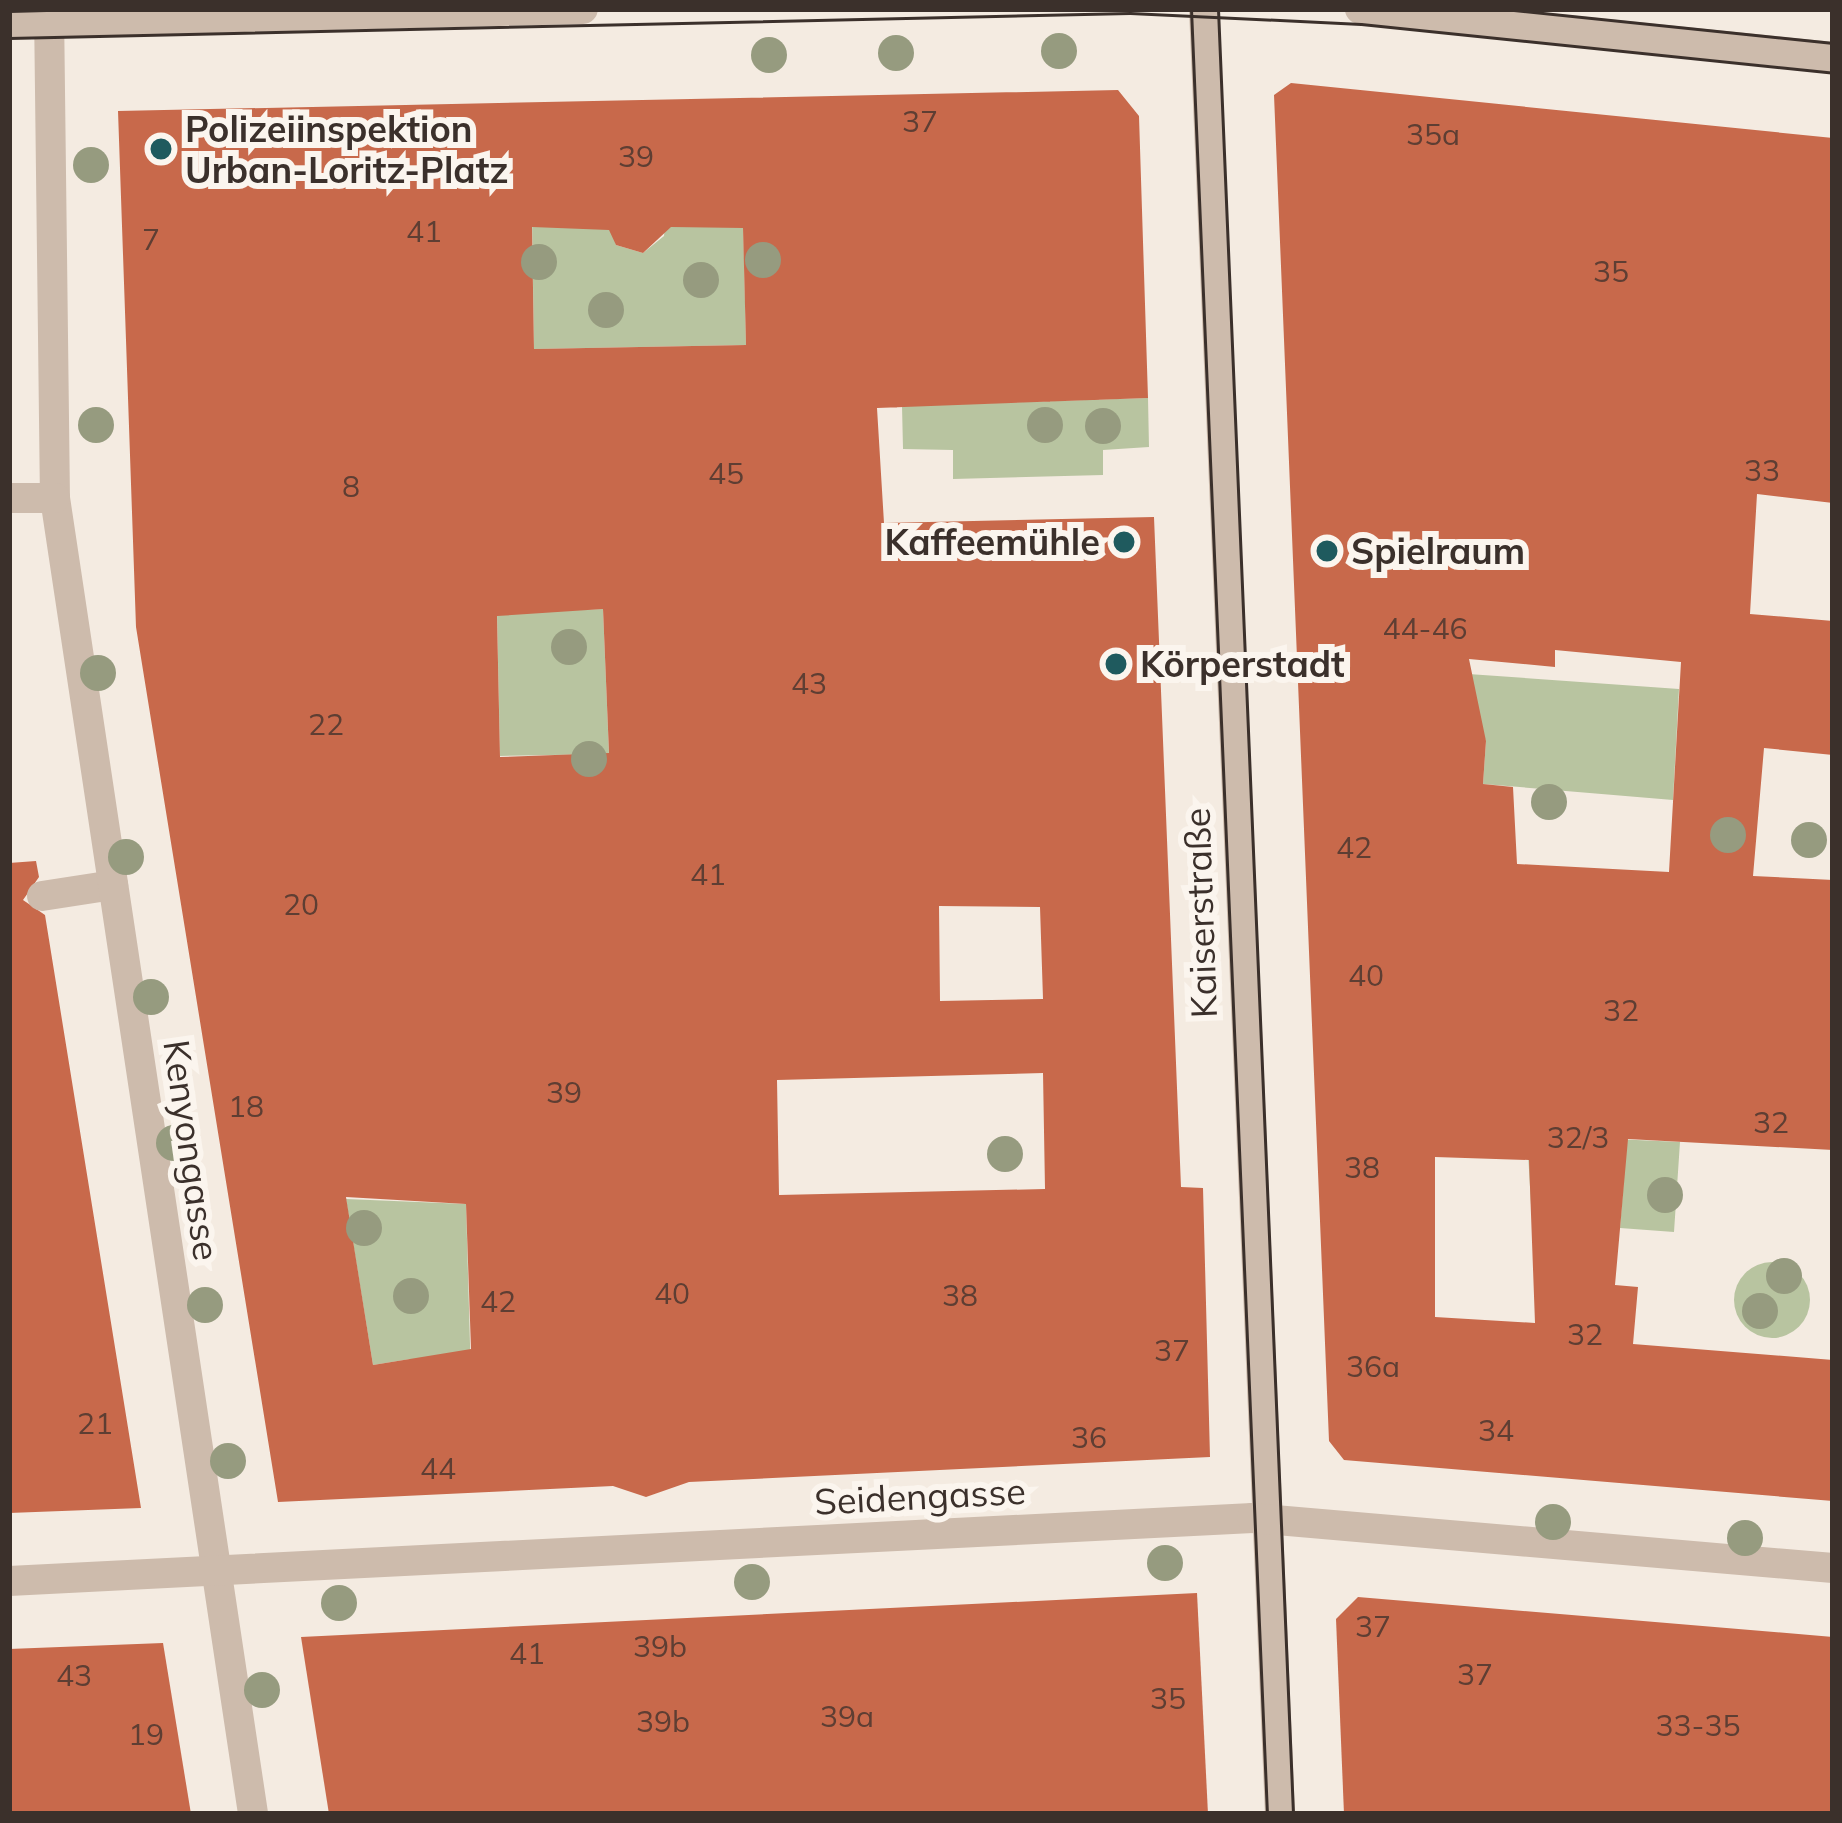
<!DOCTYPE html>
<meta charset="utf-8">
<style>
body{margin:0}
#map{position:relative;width:1842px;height:1823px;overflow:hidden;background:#f4ebe1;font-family:Mulish,sans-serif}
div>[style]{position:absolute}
.green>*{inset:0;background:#b8c4a0}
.round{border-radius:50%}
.building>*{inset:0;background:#c8694b}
.service>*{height:30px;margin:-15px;padding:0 15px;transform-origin:15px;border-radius:15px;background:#cdbbac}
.minor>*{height:30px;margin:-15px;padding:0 15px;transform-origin:15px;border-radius:15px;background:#cdbbac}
.tram>*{height:3px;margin:-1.5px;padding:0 1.5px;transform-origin:1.5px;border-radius:1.5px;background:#3b302b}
.trees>*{width:36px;height:36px;margin:-18px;border-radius:50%;background:#969b7f}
.dots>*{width:33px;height:33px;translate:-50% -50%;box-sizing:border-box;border:6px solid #fbf5ee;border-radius:50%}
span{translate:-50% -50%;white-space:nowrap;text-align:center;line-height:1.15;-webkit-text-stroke:12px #fbf5ee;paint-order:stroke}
.number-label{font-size:30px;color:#5e3e33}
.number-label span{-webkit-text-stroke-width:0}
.poi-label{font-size:36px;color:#3b302b;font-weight:700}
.left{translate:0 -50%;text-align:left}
.right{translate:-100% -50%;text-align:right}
.street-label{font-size:36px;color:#3b302b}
.frame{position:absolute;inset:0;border:12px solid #3b302b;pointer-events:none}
</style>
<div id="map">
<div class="green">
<i style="clip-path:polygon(666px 215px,743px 216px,746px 345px,534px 349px,532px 217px,611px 217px,616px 245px,643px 253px,664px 236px)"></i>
<i style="clip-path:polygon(1148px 398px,1149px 447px,1103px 450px,1103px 475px,953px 479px,953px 450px,903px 449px,902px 406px)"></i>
<i style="clip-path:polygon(603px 609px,609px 754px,500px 756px,497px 613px)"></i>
<i style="clip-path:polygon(1454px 673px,1679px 689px,1673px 800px,1483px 784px,1486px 741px)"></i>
<i style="clip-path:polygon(1527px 1135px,1680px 1142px,1674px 1232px,1620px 1228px,1624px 1178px,1552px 1207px,1531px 1205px)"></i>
<i style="clip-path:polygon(346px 1199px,466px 1204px,471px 1379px,420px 1371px,410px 1359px,373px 1365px)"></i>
<i class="round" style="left:1734px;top:1262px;width:76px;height:76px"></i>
</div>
<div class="building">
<i style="clip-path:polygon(evenodd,1291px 83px,1833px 138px,1833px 503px,1757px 494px,1750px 614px,1833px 621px,1833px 755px,1764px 748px,1753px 876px,1833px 880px,1833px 1150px,1628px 1139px,1615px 1285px,1638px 1287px,1633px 1344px,1833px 1360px,1833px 1501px,1344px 1460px,1329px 1441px,1274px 95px,1291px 83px,1555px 650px,1681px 662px,1669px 872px,1517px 864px,1513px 787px,1483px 784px,1486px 741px,1469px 659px,1555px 667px,1555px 650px,1291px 83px,1435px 1157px,1529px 1160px,1535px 1323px,1435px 1317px,1435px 1157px)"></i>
<i style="clip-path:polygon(evenodd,1118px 90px,1139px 116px,1148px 398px,877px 408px,884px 523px,1154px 517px,1181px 1187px,1203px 1188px,1210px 1457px,689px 1482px,646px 1497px,613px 1486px,278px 1502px,136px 627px,118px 111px,1118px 90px,532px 227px,609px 230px,616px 245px,643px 253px,671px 227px,743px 228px,746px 345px,534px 349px,532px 227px,1118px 90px,603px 609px,609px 753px,500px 757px,497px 616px,603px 609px,1118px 90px,939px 906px,1040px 907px,1043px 999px,940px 1001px,939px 906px,1118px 90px,1043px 1073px,1045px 1189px,779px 1195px,777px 1080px,1043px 1073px,1118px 90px,346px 1197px,466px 1204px,471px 1349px,373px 1365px,346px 1197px)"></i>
<i style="clip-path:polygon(36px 861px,39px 877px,23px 900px,45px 915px,141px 1508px,9px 1513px,9px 863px)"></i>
<i style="clip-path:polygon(1197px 1593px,1208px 1814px,329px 1814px,301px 1637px)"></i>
<i style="clip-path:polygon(1358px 1597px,1833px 1637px,1833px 1814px,1344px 1814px,1336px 1619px)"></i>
<i style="clip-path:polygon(163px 1643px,191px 1814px,9px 1814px,9px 1649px)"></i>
</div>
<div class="service">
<i style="left:42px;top:896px;width:72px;rotate:-8.8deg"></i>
</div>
<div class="minor">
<i style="left:49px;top:9px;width:489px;rotate:89.3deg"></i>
<i style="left:55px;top:498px;width:1331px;rotate:81.44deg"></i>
<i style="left:1204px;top:9px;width:1807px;rotate:87.59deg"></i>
<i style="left:1360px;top:9px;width:475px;rotate:5.8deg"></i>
<i style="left:9px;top:23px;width:574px;rotate:-1.4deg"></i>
<i style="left:9px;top:498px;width:46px"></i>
<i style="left:9px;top:1581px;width:1245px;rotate:-2.9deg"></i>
<i style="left:1252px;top:1518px;width:583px;rotate:4.92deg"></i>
</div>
<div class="tram">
<i style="left:1191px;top:9px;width:1807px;rotate:87.59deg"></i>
<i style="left:1218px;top:9px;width:1807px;rotate:87.62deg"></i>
<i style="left:1504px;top:9px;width:331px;rotate:5.9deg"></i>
<i style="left:9px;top:11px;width:74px;rotate:-1.5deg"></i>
<i style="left:9px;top:38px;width:1121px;rotate:-1.28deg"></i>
<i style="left:1130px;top:13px;width:231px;rotate:2.7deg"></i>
<i style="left:1361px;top:24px;width:475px;rotate:5.9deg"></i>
</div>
<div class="trees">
<i style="left:1059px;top:51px"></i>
<i style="left:896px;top:53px"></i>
<i style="left:769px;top:55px"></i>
<i style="left:91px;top:165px"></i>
<i style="left:763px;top:260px"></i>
<i style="left:539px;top:262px"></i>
<i style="left:701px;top:280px"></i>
<i style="left:606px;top:310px"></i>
<i style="left:96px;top:425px"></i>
<i style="left:1045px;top:425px"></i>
<i style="left:1103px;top:426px"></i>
<i style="left:569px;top:647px"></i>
<i style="left:98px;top:673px"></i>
<i style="left:589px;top:759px"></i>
<i style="left:1549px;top:802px"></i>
<i style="left:1728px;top:835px"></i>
<i style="left:1809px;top:840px"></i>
<i style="left:126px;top:857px"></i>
<i style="left:151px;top:997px"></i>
<i style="left:174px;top:1143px"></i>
<i style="left:1005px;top:1154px"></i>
<i style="left:1665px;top:1195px"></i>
<i style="left:364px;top:1228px"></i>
<i style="left:1784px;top:1276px"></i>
<i style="left:411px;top:1296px"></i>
<i style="left:205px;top:1305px"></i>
<i style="left:1760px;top:1311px"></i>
<i style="left:228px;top:1461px"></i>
<i style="left:1553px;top:1522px"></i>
<i style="left:1745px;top:1538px"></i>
<i style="left:1165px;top:1563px"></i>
<i style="left:752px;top:1582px"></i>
<i style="left:339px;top:1603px"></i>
<i style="left:262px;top:1690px"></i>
</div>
<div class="dots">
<i style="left:161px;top:149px;background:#1f5a5e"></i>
<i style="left:1124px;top:542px;background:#1f5a5e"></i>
<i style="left:1327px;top:551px;background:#1f5a5e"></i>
<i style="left:1116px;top:664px;background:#1f5a5e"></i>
</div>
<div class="number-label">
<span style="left:920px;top:121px">37</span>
<span style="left:1433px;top:134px">35a</span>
<span style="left:636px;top:156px">39</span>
<span style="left:424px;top:231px">41</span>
<span style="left:151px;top:239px">7</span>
<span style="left:1611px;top:271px">35</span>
<span style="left:1762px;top:470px">33</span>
<span style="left:726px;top:473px">45</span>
<span style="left:351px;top:486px">8</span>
<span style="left:1425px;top:628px">44-46</span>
<span style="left:809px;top:683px">43</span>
<span style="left:326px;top:724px">22</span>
<span style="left:1354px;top:847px">42</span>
<span style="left:708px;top:874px">41</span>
<span style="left:301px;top:904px">20</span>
<span style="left:1366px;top:975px">40</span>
<span style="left:1621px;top:1010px">32</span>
<span style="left:564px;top:1092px">39</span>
<span style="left:246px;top:1106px">18</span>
<span style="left:1771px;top:1122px">32</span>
<span style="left:1578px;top:1137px">32/3</span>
<span style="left:1362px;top:1167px">38</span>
<span style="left:672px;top:1293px">40</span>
<span style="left:960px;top:1295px">38</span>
<span style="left:498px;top:1301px">42</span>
<span style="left:1585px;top:1334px">32</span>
<span style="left:1172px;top:1350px">37</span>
<span style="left:1373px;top:1366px">36a</span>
<span style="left:95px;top:1423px">21</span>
<span style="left:1496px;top:1430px">34</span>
<span style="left:1089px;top:1437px">36</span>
<span style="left:438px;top:1468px">44</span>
<span style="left:1373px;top:1626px">37</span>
<span style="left:660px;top:1646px">39b</span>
<span style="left:527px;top:1653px">41</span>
<span style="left:1475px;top:1674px">37</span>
<span style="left:74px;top:1675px">43</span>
<span style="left:1168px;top:1698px">35</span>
<span style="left:847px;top:1716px">39a</span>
<span style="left:663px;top:1721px">39b</span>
<span style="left:1698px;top:1725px">33-35</span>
<span style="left:146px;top:1734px">19</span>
</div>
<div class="poi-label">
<span class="left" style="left:185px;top:149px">Polizeiinspektion<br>Urban-Loritz-Platz</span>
<span class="right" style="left:1100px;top:542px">Kaffeemühle</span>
<span class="left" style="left:1351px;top:551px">Spielraum</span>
<span class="left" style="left:1140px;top:664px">Körperstadt</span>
</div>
<div class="street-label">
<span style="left:1200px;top:913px;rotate:-92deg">Kaiserstraße</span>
<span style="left:192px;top:1150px;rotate:82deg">Kenyongasse</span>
<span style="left:920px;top:1496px;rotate:-3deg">Seidengasse</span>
</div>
<div class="frame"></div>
</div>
